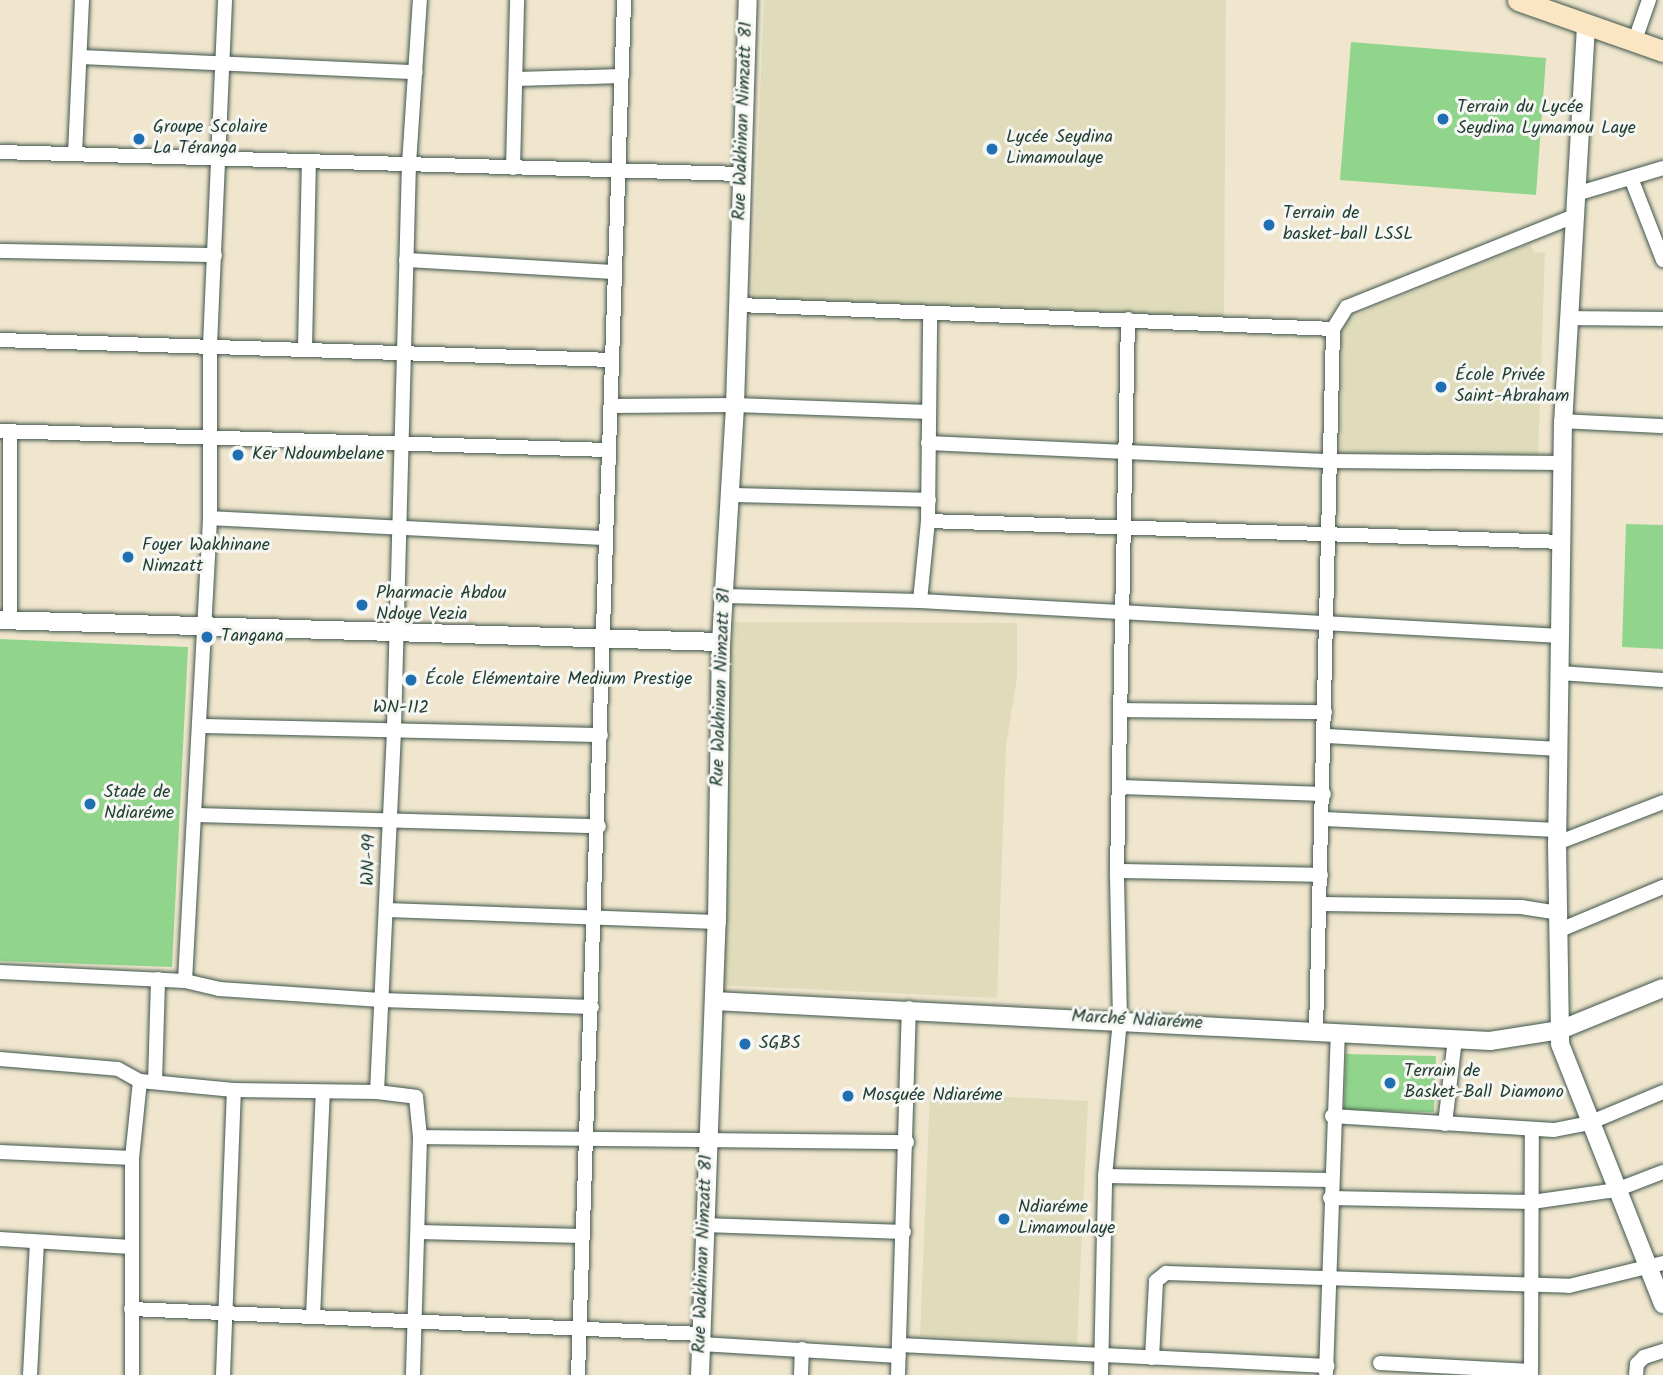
<!DOCTYPE html>
<meta charset="utf-8">
<style>
body{margin:0}
#map{position:relative;width:1663px;height:1375px;overflow:hidden;background:#f0e6ce;font-family:Kalam,sans-serif}
div>[style]{position:absolute}
.built>*{inset:0;background:#e0dcbb}
.green>*{inset:0;background:#91d58d}
.roads{filter:drop-shadow(0 0 2px #3e564b) drop-shadow(0 0 2px #3e564b)}
.minor>*{height:14px;margin:-7px;padding:0 7px;transform-origin:7px;border-radius:7px;background:#fff}
.tertiary>*{height:18px;margin:-9px;padding:0 9px;transform-origin:9px;border-radius:9px;background:#fff}
.secondary>*{height:21px;margin:-10.5px;padding:0 10.5px;transform-origin:10.5px;border-radius:10.5px;background:#fbe6c4}
.dots>*{width:19px;height:19px;translate:-50% -50%;box-sizing:border-box;border:4px solid #f6f6f2;border-radius:50%}
span{translate:-50% -50%;white-space:nowrap;text-align:center;line-height:1.15;-webkit-text-stroke:6px #f6f6f2;paint-order:stroke}
.poi-label{font-size:18px;color:#1f3d34}
.left{translate:0 -50%;text-align:left}
.street-label{font-size:18px;color:#1f3d34}
</style>
<div id="map">
<div class="built">
<i style="clip-path:polygon(764px 0,1226px 0,1224px 319px,752px 298px)"></i>
<i style="clip-path:polygon(1530px 244px,1535px 253px,1545px 252px,1538px 460px,1341px 453px,1342px 321px)"></i>
<i style="clip-path:polygon(727px 622px,1017px 623px,1017px 677px,1006px 746px,997px 998px,717px 985px)"></i>
<i style="clip-path:polygon(930px 1093px,1088px 1101px,1077px 1344px,920px 1336px)"></i>
</div>
<div class="green">
<i style="clip-path:polygon(1351px 42px,1546px 58px,1536px 195px,1340px 180px)"></i>
<i style="clip-path:polygon(1626px 524px,1663px 525px,1663px 649px,1622px 647px)"></i>
<i style="clip-path:polygon(0 639px,188px 647px,172px 967px,0 961px)"></i>
<i style="clip-path:polygon(1346px 1054px,1436px 1056px,1434px 1112px,1344px 1110px)"></i>
</div>
<div class="roads">
<div class="minor">
<i style="left:1634px;top:43px;width:46px;rotate:-70.8deg"></i>
<i style="left:81px;top:57px;width:335px;rotate:2.6deg"></i>
<i style="left:516px;top:79px;width:106px;rotate:-1.6deg"></i>
<i style="left:0;top:152px;width:740px;rotate:1.7deg"></i>
<i style="left:75px;top:154px;width:154px;rotate:-87.4deg"></i>
<i style="left:513px;top:168px;width:168px;rotate:-88.6deg"></i>
<i style="left:1631px;top:178px;width:88px;rotate:68.7deg"></i>
<i style="left:1576px;top:194px;width:91px;rotate:-16.6deg"></i>
<i style="left:0;top:251px;width:215px;rotate:1.1deg"></i>
<i style="left:406px;top:260px;width:209px;rotate:3.3deg"></i>
<i style="left:739px;top:305px;width:594px;rotate:2.31deg"></i>
<i style="left:1569px;top:318px;width:94px;rotate:0.6deg"></i>
<i style="left:0;top:340px;width:611px;rotate:1.87deg"></i>
<i style="left:305px;top:348px;width:187px;rotate:-88.8deg"></i>
<i style="left:611px;top:406px;width:124px;rotate:-0.5deg"></i>
<i style="left:735px;top:405px;width:194px;rotate:2.1deg"></i>
<i style="left:1563px;top:421px;width:100px;rotate:2.9deg"></i>
<i style="left:0;top:431px;width:609px;rotate:1.79deg"></i>
<i style="left:10px;top:432px;width:189px;rotate:90deg"></i>
<i style="left:928px;top:443px;width:403px;rotate:2.6deg"></i>
<i style="left:1331px;top:461px;width:232px;rotate:0.5deg"></i>
<i style="left:731px;top:495px;width:198px;rotate:1.4deg"></i>
<i style="left:210px;top:518px;width:396px;rotate:2.9deg"></i>
<i style="left:928px;top:521px;width:635px;rotate:1.89deg"></i>
<i style="left:725px;top:596px;width:195px;rotate:1.5deg"></i>
<i style="left:920px;top:601px;width:642px;rotate:3.13deg"></i>
<i style="left:920px;top:601px;width:80px;rotate:-84.3deg"></i>
<i style="left:928px;top:521px;width:208px;rotate:-89.4deg"></i>
<i style="left:1559px;top:673px;width:104px;rotate:3.9deg"></i>
<i style="left:1122px;top:710px;width:203px;rotate:0.6deg"></i>
<i style="left:200px;top:726px;width:401px;rotate:1.3deg"></i>
<i style="left:1325px;top:736px;width:232px;rotate:3.2deg"></i>
<i style="left:1121px;top:787px;width:203px;rotate:2deg"></i>
<i style="left:195px;top:815px;width:404px;rotate:1.6deg"></i>
<i style="left:1324px;top:819px;width:233px;rotate:2.7deg"></i>
<i style="left:1557px;top:843px;width:114px;rotate:-21.1deg"></i>
<i style="left:1117px;top:871px;width:204px;rotate:1.1deg"></i>
<i style="left:1323px;top:904px;width:198px;rotate:0.9deg"></i>
<i style="left:1521px;top:907px;width:39px;rotate:9deg"></i>
<i style="left:387px;top:910px;width:330px;rotate:2.1deg"></i>
<i style="left:1560px;top:930px;width:112px;rotate:-22.7deg"></i>
<i style="left:0;top:972px;width:185px;rotate:2.8deg"></i>
<i style="left:185px;top:981px;width:35px;rotate:13deg"></i>
<i style="left:219px;top:989px;width:162px;rotate:3.9deg"></i>
<i style="left:381px;top:1000px;width:211px;rotate:1.9deg"></i>
<i style="left:185px;top:981px;width:464px;rotate:-86.9deg"></i>
<i style="left:210px;top:518px;width:173px;rotate:-90deg"></i>
<i style="left:210px;top:345px;width:345px;rotate:-87.5deg"></i>
<i style="left:1316px;top:1031px;width:702px;rotate:-88.61deg"></i>
<i style="left:1333px;top:329px;width:26px;rotate:-58deg"></i>
<i style="left:1347px;top:307px;width:245px;rotate:-21.8deg"></i>
<i style="left:0;top:1059px;width:118px;rotate:4.8deg"></i>
<i style="left:118px;top:1069px;width:25px;rotate:29deg"></i>
<i style="left:140px;top:1081px;width:77px;rotate:95.9deg"></i>
<i style="left:132px;top:1158px;width:217px;rotate:90deg"></i>
<i style="left:140px;top:1081px;width:94px;rotate:5.5deg"></i>
<i style="left:234px;top:1090px;width:143px;rotate:0.8deg"></i>
<i style="left:377px;top:1092px;width:39px;rotate:7deg"></i>
<i style="left:416px;top:1097px;width:40px;rotate:84.3deg"></i>
<i style="left:420px;top:1137px;width:238px;rotate:91.7deg"></i>
<i style="left:155px;top:1082px;width:103px;rotate:-88.3deg"></i>
<i style="left:377px;top:1092px;width:364px;rotate:-87.3deg"></i>
<i style="left:394px;top:728px;width:564px;rotate:-88.48deg"></i>
<i style="left:409px;top:164px;width:164px;rotate:-86.2deg"></i>
<i style="left:1332px;top:1116px;width:222px;rotate:3.6deg"></i>
<i style="left:1554px;top:1130px;width:36px;rotate:-11deg"></i>
<i style="left:1589px;top:1123px;width:80px;rotate:-22.7deg"></i>
<i style="left:1445px;top:1124px;width:86px;rotate:-83.3deg"></i>
<i style="left:420px;top:1137px;width:487px;rotate:0.6deg"></i>
<i style="left:0;top:1152px;width:132px;rotate:2.6deg"></i>
<i style="left:1105px;top:1176px;width:225px;rotate:1deg"></i>
<i style="left:1330px;top:1198px;width:202px;rotate:1.1deg"></i>
<i style="left:1532px;top:1202px;width:85px;rotate:-8.1deg"></i>
<i style="left:1616px;top:1190px;width:50px;rotate:-21deg"></i>
<i style="left:704px;top:1225px;width:200px;rotate:2deg"></i>
<i style="left:418px;top:1232px;width:165px;rotate:1.4deg"></i>
<i style="left:0;top:1239px;width:131px;rotate:3.5deg"></i>
<i style="left:131px;top:1309px;width:571px;rotate:2.51deg"></i>
<i style="left:313px;top:1317px;width:225px;rotate:-87.5deg"></i>
<i style="left:701px;top:1344px;width:198px;rotate:3.5deg"></i>
<i style="left:900px;top:1345px;width:428px;rotate:2.8deg"></i>
<i style="left:1152px;top:1358px;width:77px;rotate:-87deg"></i>
<i style="left:1156px;top:1281px;width:13px;rotate:-39deg"></i>
<i style="left:1166px;top:1273px;width:403px;rotate:1.8deg"></i>
<i style="left:1569px;top:1286px;width:97px;rotate:-13.7deg"></i>
<i style="left:1380px;top:1363px;width:151px;rotate:3deg"></i>
<i style="left:1326px;top:1373px;width:341px;rotate:-88deg"></i>
<i style="left:30px;top:1375px;width:133px;rotate:-87deg"></i>
<i style="left:223px;top:1375px;width:285px;rotate:-87.8deg"></i>
<i style="left:578px;top:1375px;width:1376px;rotate:-88.08deg"></i>
<i style="left:801px;top:1375px;width:26px;rotate:-88deg"></i>
<i style="left:898px;top:1375px;width:367px;rotate:-88.3deg"></i>
<i style="left:1101px;top:1375px;width:199px;rotate:-88.8deg"></i>
<i style="left:1105px;top:1176px;width:157px;rotate:-84.5deg"></i>
<i style="left:1120px;top:1020px;width:149px;rotate:-91.2deg"></i>
<i style="left:1117px;top:871px;width:552px;rotate:-88.86deg"></i>
<i style="left:1531px;top:1375px;width:244px;rotate:-89.8deg"></i>
<i style="left:1636px;top:1375px;width:11px;rotate:-85deg"></i>
<i style="left:1637px;top:1364px;width:10px;rotate:-45deg"></i>
<i style="left:1644px;top:1357px;width:20px;rotate:-18deg"></i>
</div>
<div class="tertiary">
<i style="left:1586px;top:26px;width:396px;rotate:93.3deg"></i>
<i style="left:1563px;top:421px;width:422px;rotate:90.8deg"></i>
<i style="left:1557px;top:843px;width:201px;rotate:89.1deg"></i>
<i style="left:1560px;top:1044px;width:280px;rotate:68.4deg"></i>
<i style="left:0;top:620px;width:721px;rotate:1.75deg"></i>
<i style="left:714px;top:1001px;width:777px;rotate:2.95deg"></i>
<i style="left:1490px;top:1041px;width:71px;rotate:-8.9deg"></i>
<i style="left:1560px;top:1030px;width:111px;rotate:-22.2deg"></i>
<i style="left:700px;top:1375px;width:453px;rotate:-87.9deg"></i>
<i style="left:717px;top:922px;width:280px;rotate:-89.2deg"></i>
<i style="left:721px;top:642px;width:237px;rotate:-86.6deg"></i>
<i style="left:735px;top:405px;width:405px;rotate:-88.2deg"></i>
</div>
<div class="secondary">
<i style="left:1518px;top:0;width:154px;rotate:19.4deg"></i>
</div>
</div>
<div class="dots">
<i style="left:1443px;top:119px;background:#1f6fb2"></i>
<i style="left:139px;top:139px;background:#1f6fb2"></i>
<i style="left:992px;top:149px;background:#1f6fb2"></i>
<i style="left:1269px;top:225px;background:#1f6fb2"></i>
<i style="left:1441px;top:387px;background:#1f6fb2"></i>
<i style="left:238px;top:455px;background:#1f6fb2"></i>
<i style="left:128px;top:557px;background:#1f6fb2"></i>
<i style="left:362px;top:605px;background:#1f6fb2"></i>
<i style="left:207px;top:637px;background:#1f6fb2"></i>
<i style="left:411px;top:680px;background:#1f6fb2"></i>
<i style="left:90px;top:804px;background:#1f6fb2"></i>
<i style="left:745px;top:1044px;background:#1f6fb2"></i>
<i style="left:1390px;top:1083px;background:#1f6fb2"></i>
<i style="left:848px;top:1096px;background:#1f6fb2"></i>
<i style="left:1004px;top:1219px;background:#1f6fb2"></i>
</div>
<div class="poi-label">
<span class="left" style="left:1457px;top:119px">Terrain du Lycée<br>Seydina Lymamou Laye</span>
<span class="left" style="left:153px;top:139px">Groupe Scolaire<br>La Téranga</span>
<span class="left" style="left:1006px;top:149px">Lycée Seydina<br>Limamoulaye</span>
<span class="left" style="left:1283px;top:225px">Terrain de<br>basket-ball LSSL</span>
<span class="left" style="left:1455px;top:387px">École Privée<br>Saint-Abraham</span>
<span class="left" style="left:252px;top:455px">Ker Ndoumbelane</span>
<span class="left" style="left:142px;top:557px">Foyer Wakhinane<br>Nimzatt</span>
<span class="left" style="left:376px;top:605px">Pharmacie Abdou<br>Ndoye Vezia</span>
<span class="left" style="left:221px;top:637px">Tangana</span>
<span class="left" style="left:425px;top:680px">École Elémentaire Medium Prestige</span>
<span class="left" style="left:104px;top:804px">Stade de<br>Ndiaréme</span>
<span class="left" style="left:759px;top:1044px">SGBS</span>
<span class="left" style="left:1404px;top:1083px">Terrain de<br>Basket-Ball Diamono</span>
<span class="left" style="left:862px;top:1096px">Mosquée Ndiaréme</span>
<span class="left" style="left:1018px;top:1219px">Ndiaréme<br>Limamoulaye</span>
</div>
<div class="street-label">
<span style="left:744px;top:121px;rotate:-88deg">Rue Wakhinan Nimzatt 81</span>
<span style="left:722px;top:687px;rotate:-88deg">Rue Wakhinan Nimzatt 81</span>
<span style="left:401px;top:709px;rotate:1deg">WN-112</span>
<span style="left:370px;top:860px;rotate:-88deg">WN-99</span>
<span style="left:1137px;top:1021px;rotate:3deg">Marché Ndiaréme</span>
<span style="left:704px;top:1254px;rotate:-88deg">Rue Wakhinan Nimzatt 81</span>
</div>
</div>
